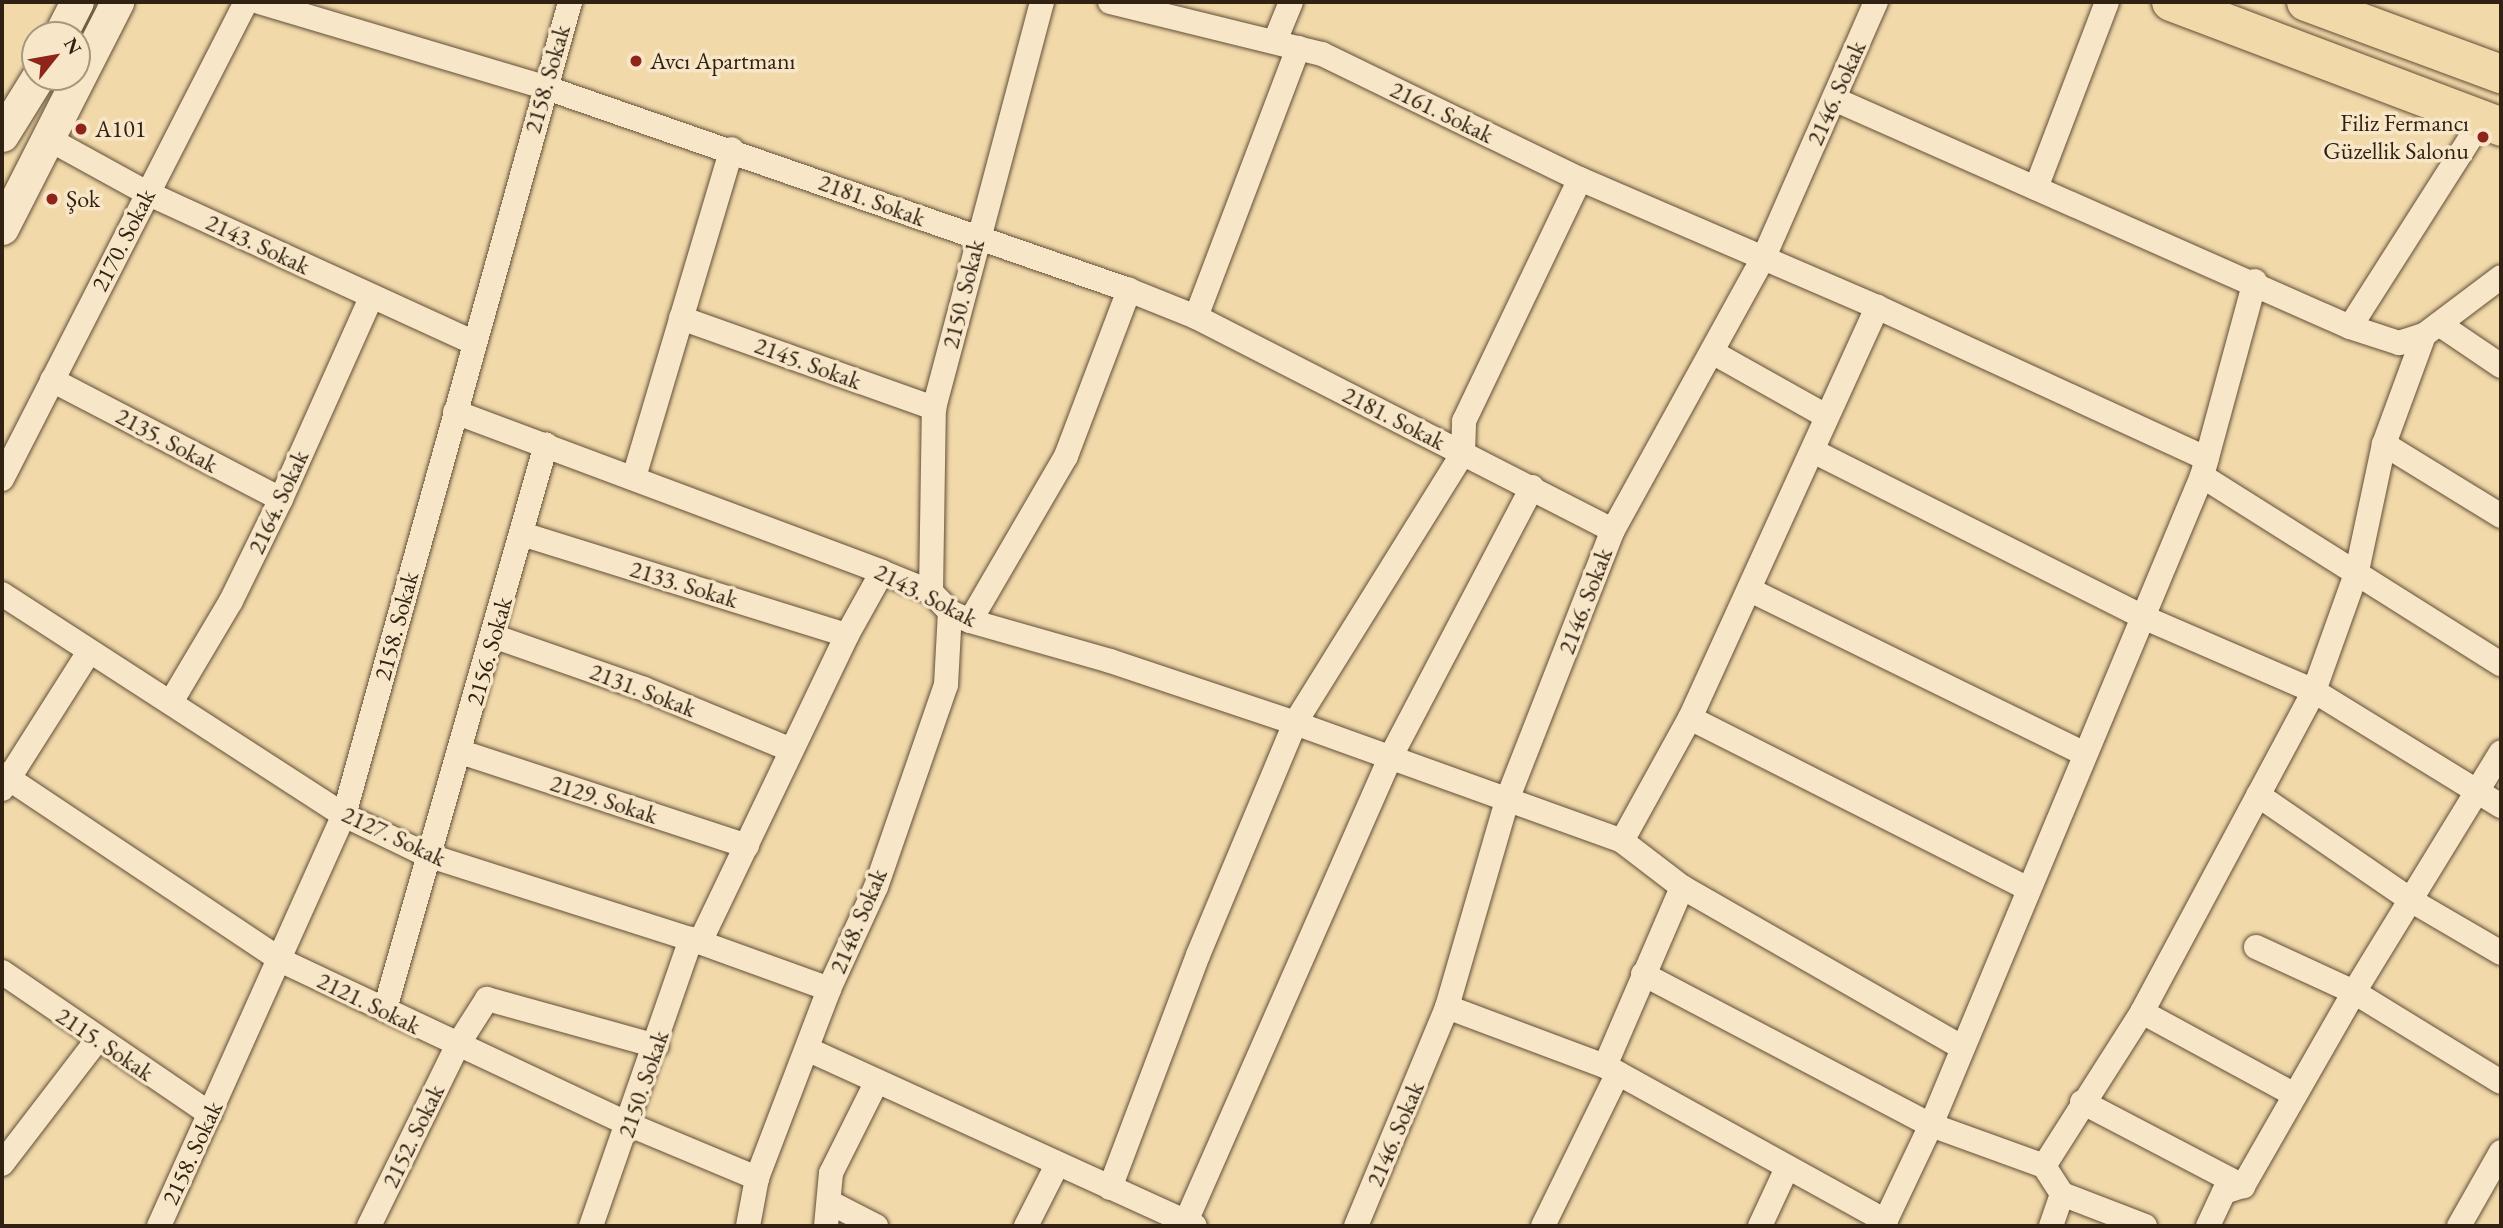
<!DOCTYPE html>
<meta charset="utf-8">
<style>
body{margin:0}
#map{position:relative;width:2503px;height:1228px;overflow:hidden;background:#f2d9aa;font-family:"EB Garamond",serif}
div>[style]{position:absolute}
.roads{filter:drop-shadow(0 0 2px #614f38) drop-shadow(0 0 2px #614f38)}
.minor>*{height:24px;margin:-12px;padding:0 12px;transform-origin:12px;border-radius:12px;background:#f7e6c8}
.secondary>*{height:33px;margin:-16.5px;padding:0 16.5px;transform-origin:16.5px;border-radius:16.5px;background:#f7e6c8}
.primary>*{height:38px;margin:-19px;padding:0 19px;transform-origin:19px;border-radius:19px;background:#f2d9aa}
.dots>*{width:19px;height:19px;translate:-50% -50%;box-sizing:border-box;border:4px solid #f7e6c8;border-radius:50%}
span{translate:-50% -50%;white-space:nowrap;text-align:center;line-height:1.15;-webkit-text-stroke:7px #f7e6c8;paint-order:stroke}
.poi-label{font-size:24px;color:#312112}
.left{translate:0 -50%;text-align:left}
.right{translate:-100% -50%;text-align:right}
.street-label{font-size:24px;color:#312112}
.frame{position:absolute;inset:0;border:4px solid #312112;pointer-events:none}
.north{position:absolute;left:21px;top:21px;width:70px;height:70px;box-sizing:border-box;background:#f7e6c8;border:2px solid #a8977f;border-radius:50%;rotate:59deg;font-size:19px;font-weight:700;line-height:28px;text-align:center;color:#312112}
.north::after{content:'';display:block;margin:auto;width:24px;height:32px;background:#8f2418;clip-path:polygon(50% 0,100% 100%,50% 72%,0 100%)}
</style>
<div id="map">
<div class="roads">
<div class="minor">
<i style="left:259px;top:2px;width:297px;rotate:16.6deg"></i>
<i style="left:544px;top:87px;width:619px;rotate:19.14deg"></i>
<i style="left:1129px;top:290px;width:72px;rotate:21.9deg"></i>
<i style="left:1196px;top:317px;width:468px;rotate:27.1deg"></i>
<i style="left:1110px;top:2px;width:218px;rotate:13.8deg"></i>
<i style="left:1322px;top:54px;width:287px;rotate:25.9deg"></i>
<i style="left:1580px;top:179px;width:323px;rotate:23.3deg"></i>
<i style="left:1877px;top:307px;width:363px;rotate:24.7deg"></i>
<i style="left:1275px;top:41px;width:42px;rotate:-67.7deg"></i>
<i style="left:1834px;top:99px;width:564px;rotate:23.84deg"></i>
<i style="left:2350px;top:327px;width:52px;rotate:18.1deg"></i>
<i style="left:2399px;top:343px;width:26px;rotate:-18deg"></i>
<i style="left:2424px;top:335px;width:96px;rotate:-37deg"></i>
<i style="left:47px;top:138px;width:114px;rotate:28.8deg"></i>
<i style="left:147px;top:193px;width:358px;rotate:24.6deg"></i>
<i style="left:2036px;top:188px;width:199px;rotate:-69.1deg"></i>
<i style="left:1196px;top:317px;width:288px;rotate:-69.2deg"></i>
<i style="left:681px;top:318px;width:269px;rotate:19.6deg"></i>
<i style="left:2439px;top:324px;width:75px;rotate:34.1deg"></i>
<i style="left:2350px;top:327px;width:248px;rotate:-57.5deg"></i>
<i style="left:1712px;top:352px;width:131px;rotate:29.3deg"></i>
<i style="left:52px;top:380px;width:258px;rotate:27.5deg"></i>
<i style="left:455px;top:412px;width:456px;rotate:20.5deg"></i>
<i style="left:882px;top:572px;width:53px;rotate:22.2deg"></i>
<i style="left:931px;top:592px;width:28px;rotate:46deg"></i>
<i style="left:950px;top:612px;width:22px;rotate:24deg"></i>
<i style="left:970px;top:621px;width:146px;rotate:15.9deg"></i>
<i style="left:1110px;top:661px;width:195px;rotate:18.5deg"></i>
<i style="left:1295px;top:723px;width:348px;rotate:19.8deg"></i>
<i style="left:1622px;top:841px;width:76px;rotate:37.5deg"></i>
<i style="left:1682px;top:887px;width:322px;rotate:29.8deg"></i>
<i style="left:2384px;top:444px;width:137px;rotate:31.6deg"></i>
<i style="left:1813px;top:451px;width:369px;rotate:26.7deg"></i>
<i style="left:2143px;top:617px;width:186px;rotate:23.4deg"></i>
<i style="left:2314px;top:691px;width:220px;rotate:31.6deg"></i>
<i style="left:2202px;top:476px;width:353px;rotate:32.2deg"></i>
<i style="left:634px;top:477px;width:342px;rotate:-73.4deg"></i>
<i style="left:2px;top:479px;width:536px;rotate:-62.91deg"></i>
<i style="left:522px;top:534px;width:340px;rotate:17.3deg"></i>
<i style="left:1750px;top:590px;width:373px;rotate:26.1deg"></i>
<i style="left:931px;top:592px;width:184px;rotate:-89.1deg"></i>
<i style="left:934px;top:408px;width:420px;rotate:-75.1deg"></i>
<i style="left:2px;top:594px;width:407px;rotate:32.9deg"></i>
<i style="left:344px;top:815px;width:92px;rotate:25.7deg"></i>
<i style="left:427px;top:855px;width:277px;rotate:17.7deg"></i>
<i style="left:691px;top:939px;width:147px;rotate:19.9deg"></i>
<i style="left:970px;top:621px;width:191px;rotate:-59.8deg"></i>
<i style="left:1066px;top:456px;width:178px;rotate:-69.2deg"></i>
<i style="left:493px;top:636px;width:160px;rotate:19.3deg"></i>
<i style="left:644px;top:689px;width:159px;rotate:22.5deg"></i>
<i style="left:171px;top:702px;width:117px;rotate:-59.3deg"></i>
<i style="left:231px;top:601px;width:114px;rotate:-63.9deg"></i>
<i style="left:281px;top:499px;width:222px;rotate:-65.9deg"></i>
<i style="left:1690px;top:718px;width:379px;rotate:26.8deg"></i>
<i style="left:461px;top:752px;width:301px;rotate:18.2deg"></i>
<i style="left:2px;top:774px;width:337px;rotate:33.7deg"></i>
<i style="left:282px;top:961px;width:385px;rotate:25.2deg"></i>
<i style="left:630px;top:1125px;width:138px;rotate:22.7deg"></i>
<i style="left:2px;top:789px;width:162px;rotate:-57.6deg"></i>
<i style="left:2258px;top:795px;width:187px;rotate:34.5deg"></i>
<i style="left:2412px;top:901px;width:103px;rotate:30.3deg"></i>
<i style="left:1622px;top:841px;width:141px;rotate:-61.1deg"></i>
<i style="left:1690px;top:718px;width:452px;rotate:-65.5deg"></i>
<i style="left:700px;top:942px;width:340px;rotate:-64.4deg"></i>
<i style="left:847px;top:635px;width:72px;rotate:-60.9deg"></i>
<i style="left:2256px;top:947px;width:108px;rotate:24.7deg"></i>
<i style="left:2354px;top:992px;width:172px;rotate:31.5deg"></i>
<i style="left:2px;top:972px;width:252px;rotate:34.3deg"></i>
<i style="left:1643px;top:974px;width:325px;rotate:27.7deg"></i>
<i style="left:1931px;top:1125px;width:120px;rotate:19.9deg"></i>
<i style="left:2044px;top:1166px;width:33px;rotate:57deg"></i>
<i style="left:2062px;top:1194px;width:89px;rotate:21.1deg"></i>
<i style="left:1447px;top:1007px;width:169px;rotate:20.5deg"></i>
<i style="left:1605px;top:1066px;width:321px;rotate:28.9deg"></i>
<i style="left:385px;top:1009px;width:587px;rotate:-74.07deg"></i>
<i style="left:2142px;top:1012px;width:174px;rotate:28.5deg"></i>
<i style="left:807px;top:1049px;width:426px;rotate:24.5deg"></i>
<i style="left:1605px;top:1066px;width:195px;rotate:-66.7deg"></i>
<i style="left:2082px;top:1102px;width:182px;rotate:27.6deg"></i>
<i style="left:2px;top:1164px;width:156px;rotate:-52.5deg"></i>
<i style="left:2044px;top:1166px;width:183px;rotate:-57.5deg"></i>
<i style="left:2142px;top:1012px;width:364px;rotate:-61.8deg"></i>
<i style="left:2314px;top:691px;width:127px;rotate:-70.3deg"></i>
<i style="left:2357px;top:571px;width:130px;rotate:-78deg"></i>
<i style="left:2384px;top:444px;width:116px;rotate:-69.8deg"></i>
<i style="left:1110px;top:1188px;width:249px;rotate:-69.3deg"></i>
<i style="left:1198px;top:955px;width:251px;rotate:-67.3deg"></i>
<i style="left:1295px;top:723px;width:318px;rotate:-58.1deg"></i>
<i style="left:1463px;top:453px;width:32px;rotate:-88deg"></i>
<i style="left:1464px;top:421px;width:268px;rotate:-64.4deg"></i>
<i style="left:829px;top:1202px;width:53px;rotate:27.1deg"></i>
<i style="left:159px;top:1226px;width:451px;rotate:-65.8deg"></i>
<i style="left:344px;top:815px;width:844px;rotate:-74.46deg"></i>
<i style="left:369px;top:1226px;width:200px;rotate:-63.9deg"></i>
<i style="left:457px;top:1046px;width:56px;rotate:-57.4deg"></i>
<i style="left:487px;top:999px;width:176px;rotate:15.5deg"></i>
<i style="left:591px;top:1226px;width:304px;rotate:-70.8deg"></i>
<i style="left:748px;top:1226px;width:49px;rotate:-79.4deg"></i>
<i style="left:757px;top:1178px;width:202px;rotate:-69.1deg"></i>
<i style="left:829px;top:989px;width:112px;rotate:-65.3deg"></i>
<i style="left:876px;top:887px;width:214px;rotate:-70.9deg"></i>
<i style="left:946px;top:685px;width:73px;rotate:-86.9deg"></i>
<i style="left:826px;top:1226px;width:53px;rotate:-84.6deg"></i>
<i style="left:831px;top:1173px;width:101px;rotate:-63.4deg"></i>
<i style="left:1026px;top:1226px;width:68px;rotate:-63.1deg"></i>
<i style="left:1184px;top:1226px;width:511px;rotate:-66.24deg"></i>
<i style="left:1390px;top:758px;width:306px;rotate:-62.3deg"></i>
<i style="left:1356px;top:1226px;width:237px;rotate:-67.4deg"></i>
<i style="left:1447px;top:1007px;width:216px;rotate:-73.8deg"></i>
<i style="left:1507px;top:800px;width:290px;rotate:-68.6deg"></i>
<i style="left:1613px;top:530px;width:312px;rotate:-61.1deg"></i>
<i style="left:1764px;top:257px;width:279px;rotate:-66.3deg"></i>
<i style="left:1543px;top:1226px;width:170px;rotate:-63.9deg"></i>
<i style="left:1760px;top:1226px;width:62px;rotate:-65.1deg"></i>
<i style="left:1883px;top:1226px;width:112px;rotate:-64.6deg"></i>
<i style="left:1931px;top:1125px;width:703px;rotate:-67.34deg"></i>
<i style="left:2202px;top:476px;width:202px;rotate:-74.8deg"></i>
<i style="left:2051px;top:1226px;width:34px;rotate:-71deg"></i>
<i style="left:2208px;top:1226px;width:38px;rotate:-65deg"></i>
<i style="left:2224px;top:1192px;width:20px;rotate:-18deg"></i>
<i style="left:2243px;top:1186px;width:224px;rotate:-60.2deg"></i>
<i style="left:2354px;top:992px;width:281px;rotate:-58.5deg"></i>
<i style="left:2459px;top:1226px;width:85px;rotate:-60.4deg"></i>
</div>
<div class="secondary">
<i style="left:60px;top:35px;width:37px;rotate:-63deg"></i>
<i style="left:2px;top:135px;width:68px;rotate:-58.2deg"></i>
<i style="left:2px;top:228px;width:254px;rotate:-63deg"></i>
</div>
<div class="primary">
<i style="left:2171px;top:2px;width:353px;rotate:20.7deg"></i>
<i style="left:2306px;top:2px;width:208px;rotate:20.3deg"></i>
</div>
</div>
<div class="dots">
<i style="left:636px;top:61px;background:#8f2418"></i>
<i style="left:81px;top:129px;background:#8f2418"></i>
<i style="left:2483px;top:137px;background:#8f2418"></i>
<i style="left:52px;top:199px;background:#8f2418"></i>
</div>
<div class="poi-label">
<span class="left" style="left:650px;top:61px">Avcı Apartmanı</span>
<span class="right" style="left:2469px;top:137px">Filiz Fermancı<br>Güzellik Salonu</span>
<span class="left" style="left:95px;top:129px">A101</span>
<span class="left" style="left:66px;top:199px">Şok</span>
</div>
<div class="street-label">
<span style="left:547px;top:79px;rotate:-74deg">2158. Sokak</span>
<span style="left:1836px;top:93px;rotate:-66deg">2146. Sokak</span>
<span style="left:1442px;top:112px;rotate:26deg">2161. Sokak</span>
<span style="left:872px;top:200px;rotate:20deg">2181. Sokak</span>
<span style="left:123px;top:240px;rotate:-63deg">2170. Sokak</span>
<span style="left:258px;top:244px;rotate:25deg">2143. Sokak</span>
<span style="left:963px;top:294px;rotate:-76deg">2150. Sokak</span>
<span style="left:808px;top:363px;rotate:20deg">2145. Sokak</span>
<span style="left:1394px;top:418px;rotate:27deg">2181. Sokak</span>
<span style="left:167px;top:440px;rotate:28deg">2135. Sokak</span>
<span style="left:278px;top:502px;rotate:-65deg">2164. Sokak</span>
<span style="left:684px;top:584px;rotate:17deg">2133. Sokak</span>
<span style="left:926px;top:595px;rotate:27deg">2143. Sokak</span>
<span style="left:1585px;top:601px;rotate:-69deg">2146. Sokak</span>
<span style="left:396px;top:626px;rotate:-75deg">2158. Sokak</span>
<span style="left:489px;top:651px;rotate:-74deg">2156. Sokak</span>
<span style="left:643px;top:690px;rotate:21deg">2131. Sokak</span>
<span style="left:604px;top:799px;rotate:18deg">2129. Sokak</span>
<span style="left:394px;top:836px;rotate:25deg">2127. Sokak</span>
<span style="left:858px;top:921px;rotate:-67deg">2148. Sokak</span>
<span style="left:369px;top:1003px;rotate:26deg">2121. Sokak</span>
<span style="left:105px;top:1044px;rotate:34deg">2115. Sokak</span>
<span style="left:643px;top:1084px;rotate:-71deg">2150. Sokak</span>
<span style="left:1395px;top:1134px;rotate:-67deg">2146. Sokak</span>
<span style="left:413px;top:1136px;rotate:-64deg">2152. Sokak</span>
<span style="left:192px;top:1153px;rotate:-65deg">2158. Sokak</span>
</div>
<div class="frame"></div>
<div class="north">N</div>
</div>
